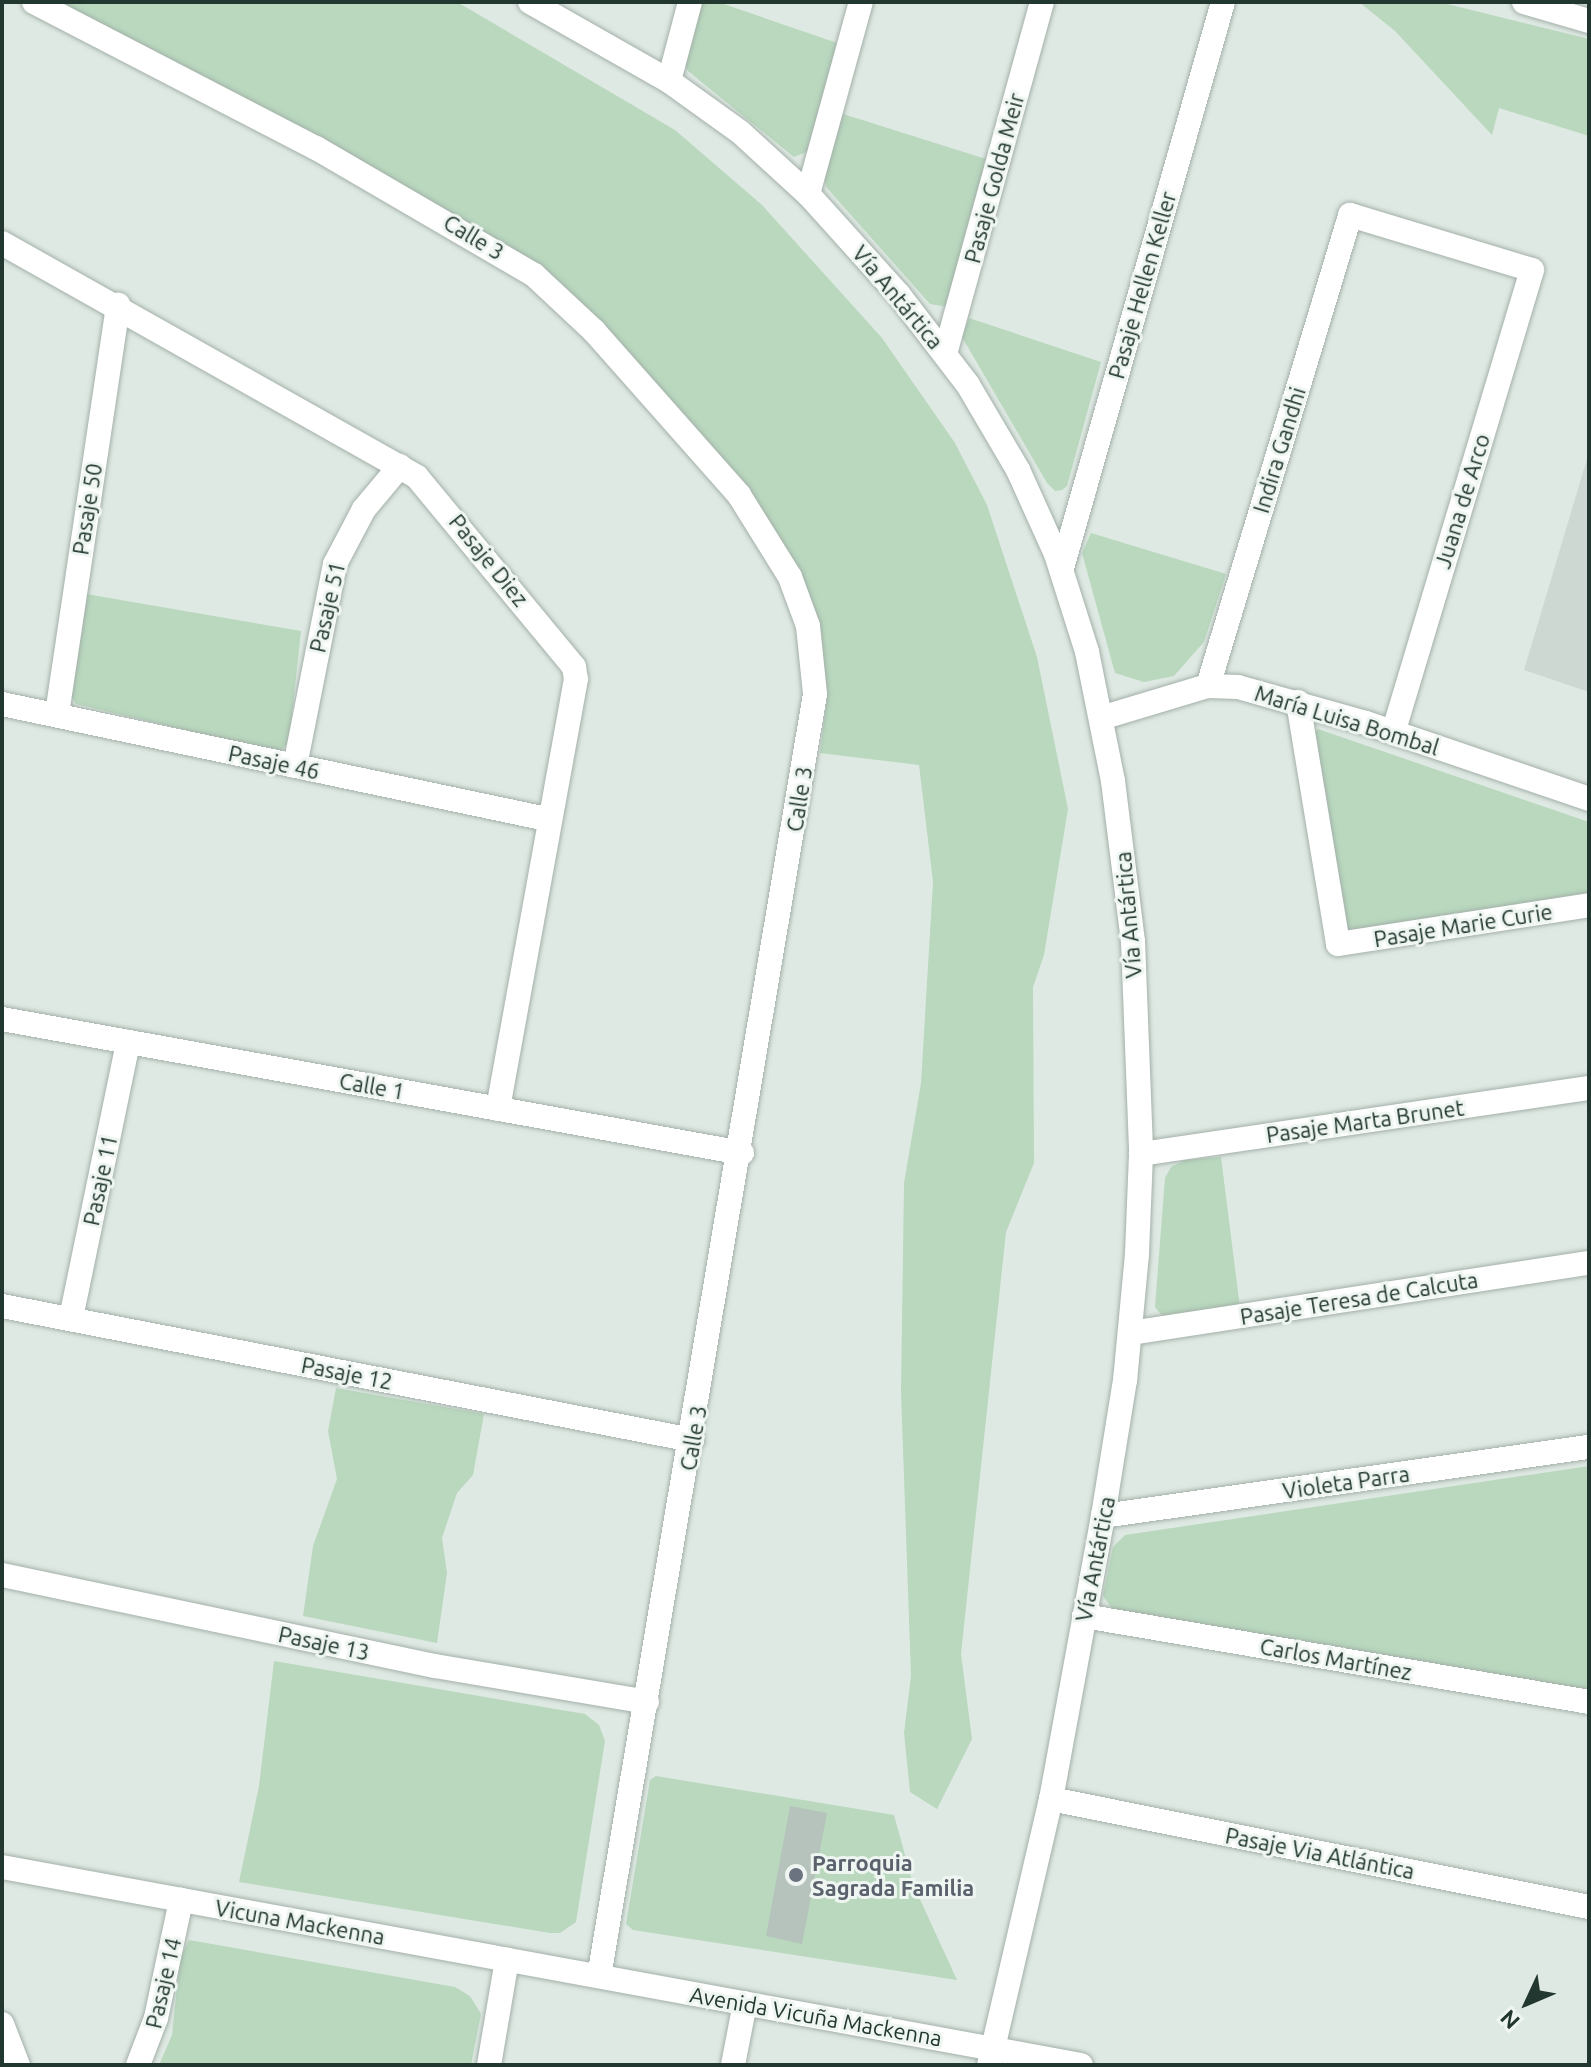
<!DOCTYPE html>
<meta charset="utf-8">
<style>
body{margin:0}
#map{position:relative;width:1591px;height:2067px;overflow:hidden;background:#dfe9e3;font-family:Ubuntu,sans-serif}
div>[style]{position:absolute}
.built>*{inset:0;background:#cdd8d2}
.green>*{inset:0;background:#b9d8be}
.building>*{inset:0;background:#b5c3bc}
.roads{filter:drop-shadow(0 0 2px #a3b0a9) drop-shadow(0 0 2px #a3b0a9)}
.minor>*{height:24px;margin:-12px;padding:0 12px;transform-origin:12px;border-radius:12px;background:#fff}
.dots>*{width:22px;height:22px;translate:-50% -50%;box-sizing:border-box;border:4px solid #eff6f2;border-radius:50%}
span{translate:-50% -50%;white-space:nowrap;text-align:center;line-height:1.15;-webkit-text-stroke:6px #eff6f2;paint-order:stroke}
.street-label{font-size:22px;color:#22372f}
.worship-label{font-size:22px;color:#5b616d;font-weight:700}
.left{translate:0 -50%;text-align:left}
.frame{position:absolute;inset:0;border:4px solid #22372f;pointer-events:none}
.north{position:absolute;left:1487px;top:1963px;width:80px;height:80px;-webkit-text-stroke:6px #eff6f2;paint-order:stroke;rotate:226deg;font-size:22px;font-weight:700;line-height:32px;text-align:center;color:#22372f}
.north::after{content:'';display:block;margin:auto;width:28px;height:36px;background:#22372f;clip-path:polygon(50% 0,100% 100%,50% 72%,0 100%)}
</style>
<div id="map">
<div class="built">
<i style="clip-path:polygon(1589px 452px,1589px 692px,1524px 670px)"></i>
</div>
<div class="green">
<i style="clip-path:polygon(58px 2px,457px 2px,675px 130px,762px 205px,882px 338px,955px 443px,987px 505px,1037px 657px,1068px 809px,1044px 955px,1033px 987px,1034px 1163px,1006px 1232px,961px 1654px,972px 1739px,937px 1809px,910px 1792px,904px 1733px,911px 1676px,901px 1392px,904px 1183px,921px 1083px,933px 882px,919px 765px,820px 753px,827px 699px,817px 627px,797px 572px,586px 311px)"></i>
<i style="clip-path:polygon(697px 2px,718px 2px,843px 45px,814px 149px,794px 157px,688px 71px,683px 63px)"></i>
<i style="clip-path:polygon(1359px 2px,1439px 2px,1589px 39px,1589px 136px,1499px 108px,1492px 135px,1395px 31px)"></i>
<i style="clip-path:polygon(840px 113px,989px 160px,948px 307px,930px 304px,827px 188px,823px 176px)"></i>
<i style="clip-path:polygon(969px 318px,1101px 362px,1067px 486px,1062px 490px,1055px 491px,1047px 483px,962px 337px)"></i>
<i style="clip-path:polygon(1091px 533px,1226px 574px,1204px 642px,1174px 676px,1144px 682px,1115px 673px,1082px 553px)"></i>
<i style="clip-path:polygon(86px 594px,301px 631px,289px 742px,279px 752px,76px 704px,70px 695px)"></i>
<i style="clip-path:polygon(1318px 729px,1589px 822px,1589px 895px,1345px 936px,1313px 735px)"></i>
<i style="clip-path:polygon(1221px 1157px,1240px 1308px,1163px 1317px,1155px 1307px,1165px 1178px,1171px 1167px,1185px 1160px)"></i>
<i style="clip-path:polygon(336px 1388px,484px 1414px,473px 1475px,457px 1493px,442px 1538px,447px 1573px,437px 1643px,303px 1616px,313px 1546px,337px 1479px,328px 1431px)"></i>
<i style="clip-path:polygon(1589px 1466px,1589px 1694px,1116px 1614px,1103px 1596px,1113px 1547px,1125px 1535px)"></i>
<i style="clip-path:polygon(274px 1661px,585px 1714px,599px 1725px,605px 1741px,576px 1922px,560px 1933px,550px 1933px,239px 1882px,259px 1786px)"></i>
<i style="clip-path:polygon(656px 1776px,894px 1815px,913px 1884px,957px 1980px,633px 1930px,626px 1924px,650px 1780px)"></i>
<i style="clip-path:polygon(189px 1940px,455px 1987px,470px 1996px,481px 2014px,471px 2065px,159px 2065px,172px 2035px,180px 1959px)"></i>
</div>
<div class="building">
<i style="clip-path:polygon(790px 1806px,827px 1813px,802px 1944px,766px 1936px)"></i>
</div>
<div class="roads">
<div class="minor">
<i style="left:34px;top:2px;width:318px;rotate:27.4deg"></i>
<i style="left:316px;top:148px;width:252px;rotate:30.2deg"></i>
<i style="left:534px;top:275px;width:82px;rotate:43deg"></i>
<i style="left:594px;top:331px;width:219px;rotate:48.5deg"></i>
<i style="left:739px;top:495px;width:97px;rotate:58.1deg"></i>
<i style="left:790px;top:577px;width:52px;rotate:69.8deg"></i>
<i style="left:808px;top:626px;width:68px;rotate:84.1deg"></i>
<i style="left:815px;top:694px;width:1300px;rotate:99.56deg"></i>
<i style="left:530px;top:2px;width:160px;rotate:29.6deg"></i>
<i style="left:669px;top:81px;width:87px;rotate:35.7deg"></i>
<i style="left:740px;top:132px;width:92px;rotate:42.4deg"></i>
<i style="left:808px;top:194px;width:136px;rotate:48deg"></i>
<i style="left:899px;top:295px;width:113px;rotate:52.5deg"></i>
<i style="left:968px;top:385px;width:99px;rotate:59.5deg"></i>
<i style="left:1018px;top:470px;width:92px;rotate:65.7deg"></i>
<i style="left:1056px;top:554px;width:103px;rotate:72.4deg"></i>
<i style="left:1087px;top:652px;width:132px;rotate:78.6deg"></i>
<i style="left:1113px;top:781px;width:161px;rotate:82.9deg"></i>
<i style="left:1133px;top:941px;width:213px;rotate:87.8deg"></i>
<i style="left:1141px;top:1154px;width:100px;rotate:92.3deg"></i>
<i style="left:1137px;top:1254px;width:127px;rotate:95.4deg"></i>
<i style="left:1125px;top:1380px;width:138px;rotate:99.2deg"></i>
<i style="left:1103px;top:1516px;width:288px;rotate:100.4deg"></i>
<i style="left:1051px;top:1799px;width:273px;rotate:103.1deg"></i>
<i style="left:1524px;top:2px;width:68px;rotate:16.3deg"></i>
<i style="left:669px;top:81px;width:82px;rotate:-75.1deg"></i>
<i style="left:808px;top:194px;width:199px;rotate:-74.6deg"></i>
<i style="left:2px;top:243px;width:476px;rotate:29.4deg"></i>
<i style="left:417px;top:477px;width:246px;rotate:50.4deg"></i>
<i style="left:574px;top:667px;width:12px;rotate:81deg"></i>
<i style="left:576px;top:679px;width:437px;rotate:100.3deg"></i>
<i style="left:945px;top:354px;width:365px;rotate:-74.6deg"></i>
<i style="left:1062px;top:568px;width:588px;rotate:-74.12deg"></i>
<i style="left:1208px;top:686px;width:492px;rotate:-73.2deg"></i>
<i style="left:1350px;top:215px;width:190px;rotate:16.8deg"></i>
<i style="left:1532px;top:270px;width:483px;rotate:106.7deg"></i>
<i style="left:1298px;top:702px;width:245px;rotate:80.6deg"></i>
<i style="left:1338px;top:944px;width:254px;rotate:-8.8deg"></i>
<i style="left:2px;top:704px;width:557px;rotate:11.92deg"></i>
<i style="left:57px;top:714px;width:414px;rotate:-81.5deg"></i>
<i style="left:1101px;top:718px;width:112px;rotate:-16.7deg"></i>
<i style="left:1208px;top:686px;width:30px;rotate:2deg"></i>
<i style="left:1238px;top:687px;width:133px;rotate:15.7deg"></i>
<i style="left:1366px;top:723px;width:236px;rotate:18.8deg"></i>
<i style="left:295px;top:766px;width:206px;rotate:-78.8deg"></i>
<i style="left:335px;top:564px;width:62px;rotate:-62.2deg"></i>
<i style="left:364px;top:509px;width:56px;rotate:-50.1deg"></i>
<i style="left:2px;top:1019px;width:752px;rotate:10.26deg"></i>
<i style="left:1141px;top:1154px;width:453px;rotate:-8.4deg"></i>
<i style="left:2px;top:1306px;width:703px;rotate:10.99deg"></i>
<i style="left:71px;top:1318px;width:282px;rotate:-78.3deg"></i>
<i style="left:1130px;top:1333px;width:464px;rotate:-8.7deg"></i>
<i style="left:1103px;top:1516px;width:491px;rotate:-8.1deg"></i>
<i style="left:2px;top:1575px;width:442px;rotate:11.9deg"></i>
<i style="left:435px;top:1666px;width:215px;rotate:9.6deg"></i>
<i style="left:1084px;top:1616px;width:512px;rotate:9.66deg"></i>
<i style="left:1051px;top:1799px;width:549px;rotate:11.35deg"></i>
<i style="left:2px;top:1867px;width:1097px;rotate:10.4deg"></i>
<i style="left:2px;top:2024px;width:44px;rotate:68.7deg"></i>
<i style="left:138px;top:2065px;width:50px;rotate:-69deg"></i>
<i style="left:156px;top:2018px;width:121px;rotate:-78deg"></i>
<i style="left:489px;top:2065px;width:107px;rotate:-80.3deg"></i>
<i style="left:733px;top:2065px;width:63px;rotate:-79deg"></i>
</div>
</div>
<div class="dots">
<i style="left:796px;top:1875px;background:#6b7280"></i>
</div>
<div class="street-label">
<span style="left:994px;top:178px;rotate:-75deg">Pasaje Golda Meir</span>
<span style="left:474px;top:237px;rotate:31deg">Calle 3</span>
<span style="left:1142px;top:285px;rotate:-74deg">Pasaje Hellen Keller</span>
<span style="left:898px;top:297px;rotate:50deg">Vía Antártica</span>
<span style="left:1279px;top:450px;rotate:-73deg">Indira Gandhi</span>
<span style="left:1462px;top:501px;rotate:-73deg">Juana de Arco</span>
<span style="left:87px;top:509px;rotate:-81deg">Pasaje 50</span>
<span style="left:489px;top:560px;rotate:51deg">Pasaje Diez</span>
<span style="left:327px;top:607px;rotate:-77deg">Pasaje 51</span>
<span style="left:1347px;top:720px;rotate:17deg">María Luisa Bombal</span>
<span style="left:274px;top:762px;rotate:12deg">Pasaje 46</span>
<span style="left:799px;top:799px;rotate:-81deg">Calle 3</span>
<span style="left:1128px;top:915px;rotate:-95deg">Vía Antártica</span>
<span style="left:1463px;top:925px;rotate:-9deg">Pasaje Marie Curie</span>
<span style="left:372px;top:1086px;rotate:10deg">Calle 1</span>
<span style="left:1365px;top:1121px;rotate:-8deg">Pasaje Marta Brunet</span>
<span style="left:100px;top:1180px;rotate:-78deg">Pasaje 11</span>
<span style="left:1359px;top:1298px;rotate:-9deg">Pasaje Teresa de Calcuta</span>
<span style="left:347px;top:1373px;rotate:11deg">Pasaje 12</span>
<span style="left:693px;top:1438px;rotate:-80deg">Calle 3</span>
<span style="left:1346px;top:1482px;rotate:-8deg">Violeta Parra</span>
<span style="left:1095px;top:1559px;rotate:-79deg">Vía Antártica</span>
<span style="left:324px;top:1643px;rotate:12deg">Pasaje 13</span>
<span style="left:1336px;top:1659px;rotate:10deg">Carlos Martínez</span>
<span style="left:1320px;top:1853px;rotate:11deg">Pasaje Via Atlántica</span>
<span style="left:300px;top:1922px;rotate:10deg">Vicuna Mackenna</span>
<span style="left:163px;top:1983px;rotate:-77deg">Pasaje 14</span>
<span style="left:816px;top:2016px;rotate:10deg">Avenida Vicuña Mackenna</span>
</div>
<div class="worship-label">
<span class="left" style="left:812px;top:1875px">Parroquia<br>Sagrada Familia</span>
</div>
<div class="frame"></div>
<div class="north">N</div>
</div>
